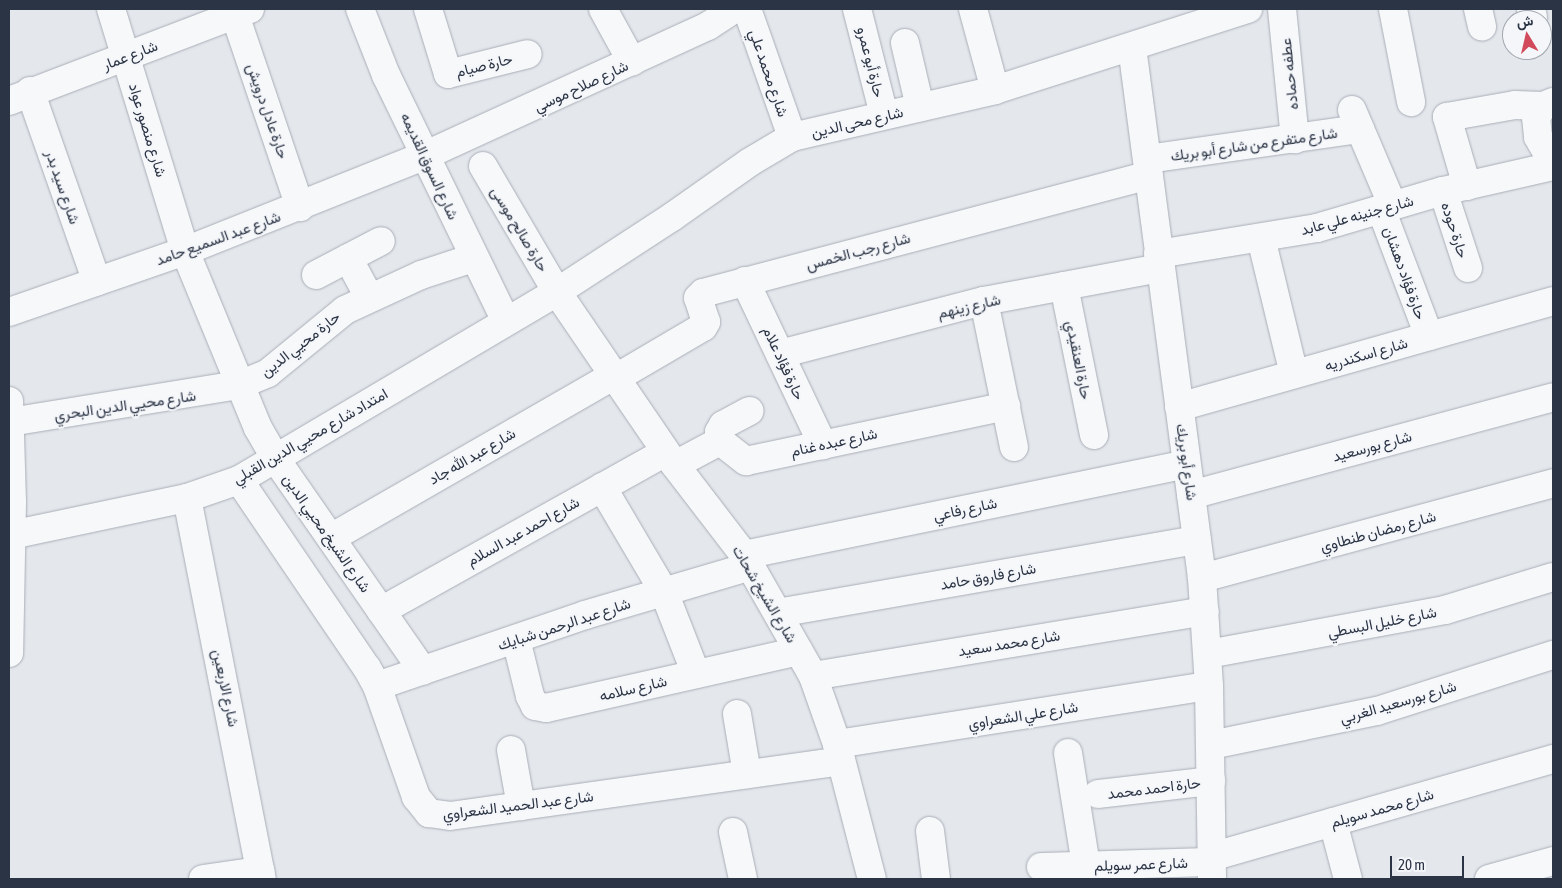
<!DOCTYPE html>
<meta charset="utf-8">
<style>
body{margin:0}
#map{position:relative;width:1562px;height:888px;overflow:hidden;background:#e4e7ec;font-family:"Asap Condensed",Vazirmatn,sans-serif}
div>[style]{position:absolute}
.roads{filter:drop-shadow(0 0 1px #a9aeb7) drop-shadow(0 0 1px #a9aeb7)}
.minor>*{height:28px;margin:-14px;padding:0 14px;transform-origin:14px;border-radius:14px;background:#f7f8fa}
span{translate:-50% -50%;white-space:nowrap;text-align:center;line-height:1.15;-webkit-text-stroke:4px #f4f6f9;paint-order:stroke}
.street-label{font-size:15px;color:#2b3445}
.frame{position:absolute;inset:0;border:10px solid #2b3445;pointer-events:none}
.north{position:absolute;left:1502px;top:10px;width:50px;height:50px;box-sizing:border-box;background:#f4f6f9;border:1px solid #a4a8b1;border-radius:50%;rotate:351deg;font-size:14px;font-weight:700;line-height:20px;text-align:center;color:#2b3445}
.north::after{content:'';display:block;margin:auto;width:18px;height:22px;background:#d1495b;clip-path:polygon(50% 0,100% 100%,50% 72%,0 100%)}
.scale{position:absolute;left:1390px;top:856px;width:74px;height:22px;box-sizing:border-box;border:2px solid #2b3445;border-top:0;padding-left:6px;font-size:15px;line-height:18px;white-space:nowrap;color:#2b3445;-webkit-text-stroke:4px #f4f6f9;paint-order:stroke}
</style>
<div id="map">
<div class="roads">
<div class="minor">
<i style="left:111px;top:9px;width:253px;rotate:73deg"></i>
<i style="left:185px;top:251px;width:191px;rotate:67.6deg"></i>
<i style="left:258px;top:428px;width:34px;rotate:60deg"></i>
<i style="left:275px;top:458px;width:259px;rotate:55.2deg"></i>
<i style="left:360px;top:9px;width:71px;rotate:68.5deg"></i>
<i style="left:386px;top:75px;width:274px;rotate:64deg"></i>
<i style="left:428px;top:9px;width:68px;rotate:72.9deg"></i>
<i style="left:448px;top:74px;width:82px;rotate:-14deg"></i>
<i style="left:603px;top:9px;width:60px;rotate:61.3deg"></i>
<i style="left:747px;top:9px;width:136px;rotate:70.6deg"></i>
<i style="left:857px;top:9px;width:109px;rotate:75.7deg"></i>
<i style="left:973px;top:9px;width:84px;rotate:74.8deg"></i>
<i style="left:1282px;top:9px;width:131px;rotate:84.3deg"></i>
<i style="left:1393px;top:9px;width:95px;rotate:79deg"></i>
<i style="left:1478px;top:9px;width:18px;rotate:77deg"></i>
<i style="left:1531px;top:9px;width:8px;rotate:76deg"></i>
<i style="left:235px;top:15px;width:203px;rotate:71.3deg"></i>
<i style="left:905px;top:43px;width:66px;rotate:76.8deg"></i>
<i style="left:1132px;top:47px;width:536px;rotate:82.49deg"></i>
<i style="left:1202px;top:578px;width:108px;rotate:86.3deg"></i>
<i style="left:1209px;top:686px;width:193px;rotate:89.1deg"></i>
<i style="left:30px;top:91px;width:202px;rotate:70.7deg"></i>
<i style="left:9px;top:101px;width:258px;rotate:-20.9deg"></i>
<i style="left:1553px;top:102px;width:11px;rotate:158deg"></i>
<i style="left:1543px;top:106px;width:13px;rotate:122deg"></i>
<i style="left:1536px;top:117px;width:20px;rotate:84deg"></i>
<i style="left:1538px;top:137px;width:30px;rotate:60deg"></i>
<i style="left:1352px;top:110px;width:104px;rotate:66.9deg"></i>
<i style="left:1148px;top:159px;width:214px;rotate:-8.1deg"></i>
<i style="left:483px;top:166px;width:146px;rotate:59.6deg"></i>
<i style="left:557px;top:292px;width:209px;rotate:55.7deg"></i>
<i style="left:675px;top:465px;width:113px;rotate:52.5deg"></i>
<i style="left:744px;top:555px;width:139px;rotate:60.3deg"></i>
<i style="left:813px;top:676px;width:72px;rotate:70.6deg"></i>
<i style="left:837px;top:744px;width:139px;rotate:75.5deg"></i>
<i style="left:1467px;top:186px;width:72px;rotate:-106.2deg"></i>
<i style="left:1447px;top:117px;width:69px;rotate:-10deg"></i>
<i style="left:1515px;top:105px;width:28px;rotate:2deg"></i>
<i style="left:1443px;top:191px;width:81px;rotate:72deg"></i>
<i style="left:1381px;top:209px;width:136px;rotate:69.3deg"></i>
<i style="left:1261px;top:238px;width:140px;rotate:76.4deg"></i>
<i style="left:1158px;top:254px;width:161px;rotate:-9.3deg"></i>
<i style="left:1317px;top:228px;width:131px;rotate:-16.4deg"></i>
<i style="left:1443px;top:191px;width:113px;rotate:-12.8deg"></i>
<i style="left:348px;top:258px;width:44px;rotate:61.7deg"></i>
<i style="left:316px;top:275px;width:73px;rotate:-27.6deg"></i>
<i style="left:745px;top:281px;width:182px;rotate:64.6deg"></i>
<i style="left:1064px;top:286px;width:152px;rotate:78.6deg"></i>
<i style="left:984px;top:301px;width:149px;rotate:78.4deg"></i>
<i style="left:9px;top:312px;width:186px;rotate:-19.1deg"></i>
<i style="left:185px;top:251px;width:257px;rotate:-21.7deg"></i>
<i style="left:424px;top:156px;width:312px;rotate:-24.6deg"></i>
<i style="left:708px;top:26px;width:31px;rotate:-33deg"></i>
<i style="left:780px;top:354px;width:211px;rotate:-14.6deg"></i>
<i style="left:984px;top:301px;width:179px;rotate:-10.6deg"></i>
<i style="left:616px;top:378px;width:101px;rotate:-30.4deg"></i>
<i style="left:703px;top:327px;width:6px;rotate:-59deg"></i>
<i style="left:706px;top:322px;width:25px;rotate:-108deg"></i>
<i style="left:698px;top:298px;width:7px;rotate:-45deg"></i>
<i style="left:703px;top:293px;width:461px;rotate:-14.8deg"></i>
<i style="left:9px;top:401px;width:101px;rotate:88.3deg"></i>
<i style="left:12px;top:502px;width:151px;rotate:91.1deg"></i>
<i style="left:1179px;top:407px;width:389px;rotate:-15.8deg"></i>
<i style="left:10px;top:422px;width:232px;rotate:-9.2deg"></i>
<i style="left:239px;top:385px;width:31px;rotate:-22deg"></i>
<i style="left:268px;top:373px;width:99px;rotate:-39.3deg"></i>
<i style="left:345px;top:310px;width:84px;rotate:-24.7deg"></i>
<i style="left:421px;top:275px;width:55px;rotate:-18.1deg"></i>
<i style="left:720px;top:441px;width:9px;rotate:-96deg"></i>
<i style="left:719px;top:432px;width:8px;rotate:-60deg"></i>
<i style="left:723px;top:425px;width:30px;rotate:-28deg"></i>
<i style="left:675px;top:465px;width:51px;rotate:-28.1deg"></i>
<i style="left:720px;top:441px;width:33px;rotate:38deg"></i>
<i style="left:746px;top:461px;width:266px;rotate:-11.9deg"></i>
<i style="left:239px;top:480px;width:227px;rotate:55.8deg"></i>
<i style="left:367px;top:668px;width:21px;rotate:61deg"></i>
<i style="left:377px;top:686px;width:118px;rotate:70.6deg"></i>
<i style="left:416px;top:797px;width:21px;rotate:51deg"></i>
<i style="left:429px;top:813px;width:21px;rotate:8deg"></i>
<i style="left:450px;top:816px;width:395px;rotate:-8deg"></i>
<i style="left:602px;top:487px;width:122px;rotate:59.4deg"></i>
<i style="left:664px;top:592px;width:88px;rotate:68.7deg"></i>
<i style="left:1191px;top:495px;width:375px;rotate:-15.1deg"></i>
<i style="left:187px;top:498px;width:388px;rotate:78.9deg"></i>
<i style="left:11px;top:535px;width:180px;rotate:-11.9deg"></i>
<i style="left:187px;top:498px;width:55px;rotate:-19.1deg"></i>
<i style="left:239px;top:480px;width:369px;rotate:-30.6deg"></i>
<i style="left:557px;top:292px;width:137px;rotate:-33.1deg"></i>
<i style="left:672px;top:217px;width:95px;rotate:-35.2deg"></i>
<i style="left:750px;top:162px;width:49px;rotate:-30.8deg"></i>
<i style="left:792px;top:137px;width:208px;rotate:-13deg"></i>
<i style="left:995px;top:90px;width:266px;rotate:-17.8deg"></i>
<i style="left:331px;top:538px;width:327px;rotate:-29.9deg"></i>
<i style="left:744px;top:555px;width:451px;rotate:-11.6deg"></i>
<i style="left:1202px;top:578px;width:364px;rotate:-15.1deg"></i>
<i style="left:381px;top:611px;width:325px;rotate:-29.2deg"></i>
<i style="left:778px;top:613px;width:425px;rotate:-9.9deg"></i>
<i style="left:516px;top:639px;width:59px;rotate:76.2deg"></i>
<i style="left:530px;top:696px;width:11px;rotate:63deg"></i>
<i style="left:535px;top:706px;width:11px;rotate:10deg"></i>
<i style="left:546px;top:708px;width:259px;rotate:-12.7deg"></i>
<i style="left:1208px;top:654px;width:241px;rotate:-10.5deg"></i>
<i style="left:1445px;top:610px;width:113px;rotate:-17deg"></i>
<i style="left:813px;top:676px;width:397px;rotate:-9.4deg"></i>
<i style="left:377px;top:686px;width:220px;rotate:-18.8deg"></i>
<i style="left:585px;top:615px;width:173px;rotate:-16.4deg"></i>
<i style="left:737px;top:714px;width:61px;rotate:80.5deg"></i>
<i style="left:837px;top:744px;width:376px;rotate:-8.9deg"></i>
<i style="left:1211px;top:745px;width:169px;rotate:-11.6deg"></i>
<i style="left:1377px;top:711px;width:185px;rotate:-17.7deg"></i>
<i style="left:511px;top:750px;width:57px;rotate:79.9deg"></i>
<i style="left:1068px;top:753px;width:114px;rotate:80.9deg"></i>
<i style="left:1098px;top:794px;width:114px;rotate:-6.6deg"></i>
<i style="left:1333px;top:822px;width:59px;rotate:75.3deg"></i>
<i style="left:930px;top:831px;width:48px;rotate:82.9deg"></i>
<i style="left:733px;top:832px;width:48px;rotate:78deg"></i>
<i style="left:1211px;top:857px;width:356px;rotate:-16deg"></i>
<i style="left:1041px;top:867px;width:170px;rotate:-1.7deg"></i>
<i style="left:203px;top:879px;width:58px;rotate:-8deg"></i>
<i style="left:1489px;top:879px;width:66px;rotate:-15.7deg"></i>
</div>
</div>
<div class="street-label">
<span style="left:130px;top:55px;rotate:-21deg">شارع عمار</span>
<span style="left:871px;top:62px;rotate:76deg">حارة أبو عمرو</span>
<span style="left:484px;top:65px;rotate:-14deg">حارة صيام</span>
<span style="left:769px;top:73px;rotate:71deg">شارع محمد علي</span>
<span style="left:1289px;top:74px;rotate:-96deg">عطفه حماده</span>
<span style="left:581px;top:86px;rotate:-25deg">شارع صلاح موسي</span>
<span style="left:268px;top:111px;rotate:71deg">حارة عادل درويش</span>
<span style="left:857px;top:122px;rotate:-13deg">شارع محى الدين</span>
<span style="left:148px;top:130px;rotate:73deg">شارع منصور عواد</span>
<span style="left:1254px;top:144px;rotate:-8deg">شارع متفرع من شارع أبو بريك</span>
<span style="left:430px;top:166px;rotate:65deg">شارع السوق القديمه</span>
<span style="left:63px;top:187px;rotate:71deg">شارع سيد بدر</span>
<span style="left:1357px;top:215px;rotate:-15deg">شارع جنينه علي عابد</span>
<span style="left:520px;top:229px;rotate:59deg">حارة صالح موسى</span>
<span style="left:1455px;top:230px;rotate:72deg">حارة حوده</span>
<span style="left:218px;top:238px;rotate:-20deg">شارع عبد السميع حامد</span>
<span style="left:858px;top:251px;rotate:-15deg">شارع رجب الخمس</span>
<span style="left:1405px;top:273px;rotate:70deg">حارة فؤاد دهشان</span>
<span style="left:969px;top:306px;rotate:-13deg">شارع زينهم</span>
<span style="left:300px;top:344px;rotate:-38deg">حارة محيي الدين</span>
<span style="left:1366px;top:354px;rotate:-16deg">شارع اسكندريه</span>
<span style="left:1079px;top:360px;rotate:79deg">حارة العنقيدي</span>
<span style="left:784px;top:363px;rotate:65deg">حارة فؤاد علام</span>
<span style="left:125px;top:405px;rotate:-8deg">شارع محيي الدين البحري</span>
<span style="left:310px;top:436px;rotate:-30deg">امتداد شارع محيي الدين القبلي</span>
<span style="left:834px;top:442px;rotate:-12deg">شارع عبده غنام</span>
<span style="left:1372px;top:446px;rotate:-15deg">شارع بورسعيد</span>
<span style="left:472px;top:456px;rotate:-30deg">شارع عبد الله جاد</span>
<span style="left:1187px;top:462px;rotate:82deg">شارع أبو بريك</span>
<span style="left:965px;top:509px;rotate:-12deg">شارع رفاعي</span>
<span style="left:523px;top:531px;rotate:-29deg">شارع احمد عبد السلام</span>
<span style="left:1378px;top:531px;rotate:-15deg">شارع رمضان طنطاوي</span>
<span style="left:327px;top:533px;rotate:55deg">شارع الشيخ محيي الدين</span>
<span style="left:988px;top:576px;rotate:-10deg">شارع فاروق حامد</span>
<span style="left:765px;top:594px;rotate:59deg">شارع الشيخ شحات</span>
<span style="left:1382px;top:622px;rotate:-11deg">شارع خليل البسطي</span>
<span style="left:564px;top:624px;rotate:-18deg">شارع عبد الرحمن شبايك</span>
<span style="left:1009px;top:643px;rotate:-9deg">شارع محمد سعيد</span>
<span style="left:226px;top:688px;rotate:78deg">شارع الاربعين</span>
<span style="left:633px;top:688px;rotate:-13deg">شارع سلامه</span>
<span style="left:1398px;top:702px;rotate:-16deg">شارع بورسعيد الغربي</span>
<span style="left:1023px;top:715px;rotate:-9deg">شارع علي الشعراوي</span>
<span style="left:1154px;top:788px;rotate:-7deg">حارة احمد محمد</span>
<span style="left:518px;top:805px;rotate:-7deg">شارع عبد الحميد الشعراوي</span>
<span style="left:1382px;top:808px;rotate:-16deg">شارع محمد سويلم</span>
<span style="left:1141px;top:864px;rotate:-2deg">شارع عمر سويلم</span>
</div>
<div class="frame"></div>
<div class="north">ش</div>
<div class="scale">20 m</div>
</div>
